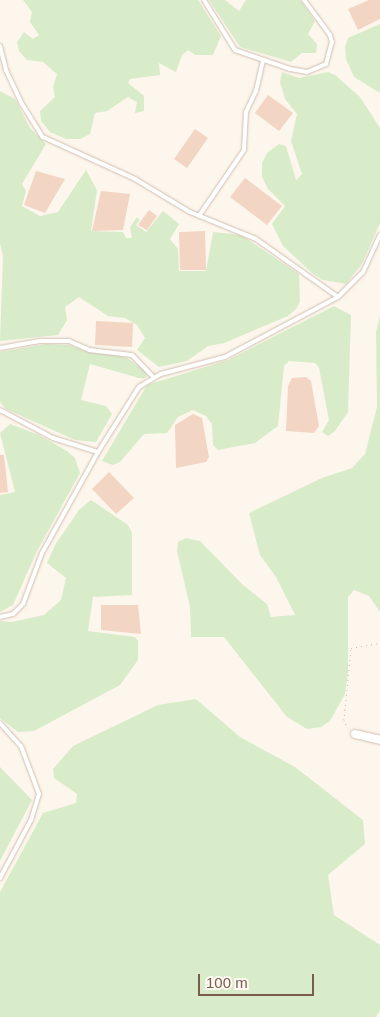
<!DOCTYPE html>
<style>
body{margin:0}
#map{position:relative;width:380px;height:1017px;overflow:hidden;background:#fdf6ec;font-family:Arial,sans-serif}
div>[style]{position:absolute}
.green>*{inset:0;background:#d8ecc9}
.building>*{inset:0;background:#f3d5c3}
.path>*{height:1px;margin-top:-0.5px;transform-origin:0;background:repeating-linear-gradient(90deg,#d9b8a5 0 1px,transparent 0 5px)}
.roads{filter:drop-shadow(0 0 1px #d1beb0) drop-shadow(0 0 1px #d1beb0)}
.service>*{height:4px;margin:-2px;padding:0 2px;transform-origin:2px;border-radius:2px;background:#fff}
.minor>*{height:8px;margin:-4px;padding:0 4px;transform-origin:4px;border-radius:4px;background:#fff}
span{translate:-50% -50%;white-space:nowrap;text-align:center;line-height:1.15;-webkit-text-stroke:4px #fffaf3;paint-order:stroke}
.scale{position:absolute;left:198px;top:974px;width:116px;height:22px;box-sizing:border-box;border:2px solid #7a5c4d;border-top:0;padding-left:6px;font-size:15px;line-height:18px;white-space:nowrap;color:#7a5c4d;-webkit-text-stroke:4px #fffaf3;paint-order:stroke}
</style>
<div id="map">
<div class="green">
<i style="clip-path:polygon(23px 0,198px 0,221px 36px,213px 55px,195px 55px,188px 50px,182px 55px,176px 72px,159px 63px,160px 75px,130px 79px,128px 83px,144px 96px,144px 111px,135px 113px,137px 102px,128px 97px,107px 111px,95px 113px,90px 134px,80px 139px,66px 139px,50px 132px,41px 121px,40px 111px,55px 97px,53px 87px,57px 74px,43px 62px,27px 60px,19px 51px,17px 42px,24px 32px,33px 39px,39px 35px,30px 22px,32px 12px)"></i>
<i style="clip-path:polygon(209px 0,225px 0,239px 11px,246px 0,300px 0,315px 21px,308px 34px,317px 44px,316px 53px,302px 53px,291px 62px,240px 47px)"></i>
<i style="clip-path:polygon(380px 24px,380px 93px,354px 77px,346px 59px,345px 47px,348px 38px)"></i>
<i style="clip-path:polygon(282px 72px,299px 78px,328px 72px,335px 75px,360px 97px,380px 128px,380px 223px,362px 264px,346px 284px,323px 280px,312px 273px,283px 246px,272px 224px,285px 206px,268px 189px,262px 177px,262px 163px,267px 153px,279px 144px,286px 146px,296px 180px,302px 174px,291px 141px,297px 114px,285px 99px,280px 82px)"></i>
<i style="clip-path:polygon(0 91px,15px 99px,30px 128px,46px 144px,22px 184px,26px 191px,22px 206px,40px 216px,58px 212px,86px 170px,97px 190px,91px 231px,123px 232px,126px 238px,132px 238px,130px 227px,137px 217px,140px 220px,136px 225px,146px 232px,163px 211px,179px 224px,170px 239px,178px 249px,179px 271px,206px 271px,213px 232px,241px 235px,299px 274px,300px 302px,296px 309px,288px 316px,224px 343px,208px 346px,187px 361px,159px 367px,137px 350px,145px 338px,137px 325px,125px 318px,108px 316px,79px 297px,65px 307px,67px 320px,58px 335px,0 341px,3px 256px,0 243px)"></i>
<i style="clip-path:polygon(334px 306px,351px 315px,348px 412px,335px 431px,328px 436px,322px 432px,329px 420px,319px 368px,315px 363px,289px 361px,284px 366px,278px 426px,255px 443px,218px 450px,213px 445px,212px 424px,206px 416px,193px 410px,178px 417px,167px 433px,144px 434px,120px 462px,113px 465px,102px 461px,147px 385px,228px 360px)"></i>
<i style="clip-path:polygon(380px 316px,380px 612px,369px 596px,354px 590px,348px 597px,348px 674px,345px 694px,330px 721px,321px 727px,307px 729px,287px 717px,224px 637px,191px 637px,190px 607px,177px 551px,178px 542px,186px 538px,200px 541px,243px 585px,267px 604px,271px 617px,295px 615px,276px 577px,260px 555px,249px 513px,322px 478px,352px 468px,365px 454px,377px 407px,376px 332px)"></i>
<i style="clip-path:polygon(46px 344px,69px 345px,90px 353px,114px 354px,127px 358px,147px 372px,146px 378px,139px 378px,90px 364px,81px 400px,106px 406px,112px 414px,96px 442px,75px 440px,6px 409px,0 402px,0 352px)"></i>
<i style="clip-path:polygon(10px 424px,39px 435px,67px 451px,75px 458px,80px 473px,37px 551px,13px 605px,0 612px,0 495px,15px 492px,0 433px)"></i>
<i style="clip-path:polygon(91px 500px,128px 525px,132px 533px,132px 595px,93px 597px,88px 631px,135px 637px,138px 641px,138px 660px,120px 685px,34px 731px,18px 732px,0 718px,0 621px,12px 622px,44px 615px,61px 600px,66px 578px,47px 563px,55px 545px,79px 510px)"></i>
<i style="clip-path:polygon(196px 699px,240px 737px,295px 767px,363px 820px,365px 844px,328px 875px,334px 915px,380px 945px,380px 1010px,376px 1017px,0 1017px,0 892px,43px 813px,76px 803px,77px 794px,54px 778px,53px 769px,73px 746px,158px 705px)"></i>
<i style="clip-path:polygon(0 767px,32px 800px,0 861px)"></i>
</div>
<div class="building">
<i style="clip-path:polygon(369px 0,380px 0,380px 19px,358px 30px,348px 9px)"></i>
<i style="clip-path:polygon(268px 95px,293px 113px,279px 131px,255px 113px)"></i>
<i style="clip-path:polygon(195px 129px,208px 138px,187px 168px,174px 159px)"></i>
<i style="clip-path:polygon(36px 171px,65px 179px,45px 213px,24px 205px)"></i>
<i style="clip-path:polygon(245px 178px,282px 206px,267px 225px,230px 197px)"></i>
<i style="clip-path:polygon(101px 191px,130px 194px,123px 230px,92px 231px)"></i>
<i style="clip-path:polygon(149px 210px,157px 216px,147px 230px,138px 225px)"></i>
<i style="clip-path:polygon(205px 231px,206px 270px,180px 270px,179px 232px)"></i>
<i style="clip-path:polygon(96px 321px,133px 323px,132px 347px,95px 345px)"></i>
<i style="clip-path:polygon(306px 377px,311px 381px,319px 426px,314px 433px,286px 431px,288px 386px,292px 378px)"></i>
<i style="clip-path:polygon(193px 414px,202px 418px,209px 457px,206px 462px,176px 468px,175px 425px)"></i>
<i style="clip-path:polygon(0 455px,4px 455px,8px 492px,0 493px)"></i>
<i style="clip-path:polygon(109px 472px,134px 498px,116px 514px,92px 489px)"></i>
<i style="clip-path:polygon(101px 605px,138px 605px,141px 634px,101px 630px)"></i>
</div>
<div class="path">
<i style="left:348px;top:729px;width:10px;rotate:-114deg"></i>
<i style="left:344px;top:720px;width:72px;rotate:-84.4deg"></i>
<i style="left:351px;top:648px;width:29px;rotate:-10deg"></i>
</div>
<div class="roads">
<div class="service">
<i style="left:204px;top:0;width:59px;rotate:58.2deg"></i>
<i style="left:235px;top:50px;width:58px;rotate:19.1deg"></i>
<i style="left:290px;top:69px;width:17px;rotate:10deg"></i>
<i style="left:307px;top:72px;width:21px;rotate:-23deg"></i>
<i style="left:326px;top:64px;width:23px;rotate:-75deg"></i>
<i style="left:332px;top:42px;width:7px;rotate:-106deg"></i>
<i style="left:330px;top:35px;width:44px;rotate:-126.6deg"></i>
<i style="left:0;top:46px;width:25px;rotate:76deg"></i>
<i style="left:6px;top:70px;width:38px;rotate:65deg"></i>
<i style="left:22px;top:104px;width:39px;rotate:58deg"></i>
<i style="left:43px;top:137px;width:101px;rotate:24.5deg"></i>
<i style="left:135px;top:179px;width:64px;rotate:31deg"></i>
<i style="left:190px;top:212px;width:71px;rotate:22.2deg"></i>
<i style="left:256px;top:239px;width:100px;rotate:35.3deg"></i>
<i style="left:199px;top:216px;width:80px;rotate:-55.7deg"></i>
<i style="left:244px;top:150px;width:38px;rotate:-87deg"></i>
<i style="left:246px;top:112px;width:23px;rotate:-65deg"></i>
<i style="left:256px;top:91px;width:31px;rotate:-77deg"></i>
<i style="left:0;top:348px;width:39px;rotate:-10deg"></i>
<i style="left:38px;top:341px;width:31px"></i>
<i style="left:69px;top:341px;width:22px;rotate:24deg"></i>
<i style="left:89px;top:350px;width:43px;rotate:6.6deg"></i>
<i style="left:132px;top:355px;width:30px;rotate:46deg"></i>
<i style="left:0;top:410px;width:60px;rotate:27.8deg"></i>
<i style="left:53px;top:438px;width:47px;rotate:17.3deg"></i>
<i style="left:0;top:617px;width:13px;rotate:-13deg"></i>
<i style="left:13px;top:614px;width:14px;rotate:-45deg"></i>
<i style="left:23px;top:604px;width:54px;rotate:-69.6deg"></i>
<i style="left:42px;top:553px;width:115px;rotate:-61deg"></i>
<i style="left:98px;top:452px;width:77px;rotate:-57.8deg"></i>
<i style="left:139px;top:387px;width:26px;rotate:-31deg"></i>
<i style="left:161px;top:374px;width:66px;rotate:-14.9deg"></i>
<i style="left:225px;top:357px;width:128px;rotate:-28deg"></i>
<i style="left:338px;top:297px;width:35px;rotate:-45deg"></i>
<i style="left:363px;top:272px;width:41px;rotate:-65.3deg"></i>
<i style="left:0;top:723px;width:31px;rotate:48deg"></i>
<i style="left:21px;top:746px;width:51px;rotate:69.4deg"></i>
<i style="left:39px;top:794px;width:27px;rotate:107deg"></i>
<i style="left:31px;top:820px;width:66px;rotate:118.1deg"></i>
</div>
<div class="minor">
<i style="left:355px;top:734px;width:26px;rotate:13deg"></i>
</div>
</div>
<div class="scale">100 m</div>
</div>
